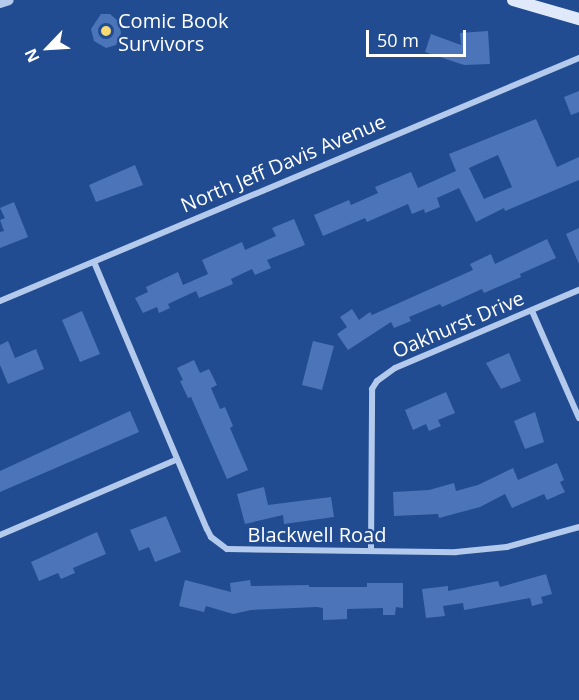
<!DOCTYPE html>
<style>
body{margin:0}
#map{position:relative;width:579px;height:700px;overflow:hidden;background:#224c91;font-family:"Open Sans",sans-serif}
div>[style]{position:absolute}
.building>*{inset:0;background:#4b75b8}
.minor>*{height:6px;margin:-3px;padding:0 3px;transform-origin:3px;border-radius:3px;background:#b3caed}
.tertiary>*{height:10px;margin:-5px;padding:0 5px;transform-origin:5px;border-radius:5px;background:#b3caed}
.secondary>*{height:12px;margin:-6px;padding:0 6px;transform-origin:6px;border-radius:6px;background:#dfe9fa}
.dots>*{width:16px;height:16px;translate:-50% -50%;box-sizing:border-box;border:3px solid #224c91;border-radius:50%}
span{translate:-50% -50%;white-space:nowrap;text-align:center;line-height:1.15;-webkit-text-stroke:4.5px #224c91;paint-order:stroke}
.poi-label{font-size:20px;color:#fff}
.left{translate:0 -50%;text-align:left}
.street-label{font-size:20px;color:#fff}
.north{position:absolute;left:18px;top:18px;width:60px;height:60px;-webkit-text-stroke:4px #224c91;paint-order:stroke;rotate:245deg;font-size:16px;font-weight:700;line-height:24px;text-align:center;color:#fff}
.north::after{content:'';display:block;margin:auto;width:21px;height:27px;background:#fff;clip-path:polygon(50% 0,100% 100%,50% 72%,0 100%)}
.scale{position:absolute;left:366px;top:30px;width:100px;height:27px;box-sizing:border-box;border:3px solid #fff;border-top:0;padding-left:8px;font-size:18px;line-height:21px;white-space:nowrap;color:#fff;-webkit-text-stroke:4px #224c91;paint-order:stroke}
</style>
<div id="map">
<div class="building">
<i style="clip-path:polygon(101px 14px,110px 14px,119px 22px,121px 33px,116px 45px,106px 48px,94px 41px,91px 29px)"></i>
<i style="clip-path:polygon(488px 31px,490px 64px,464px 65px,425px 52px,431px 34px,461px 45px,460px 33px)"></i>
<i style="clip-path:polygon(579px 91px,579px 112px,571px 115px,564px 97px)"></i>
<i style="clip-path:polygon(evenodd,536px 119px,557px 167px,579px 157px,579px 180px,505px 211px,504px 208px,476px 222px,459px 188px,437px 198px,440px 207px,425px 213px,424px 209px,412px 214px,408px 204px,367px 222px,365px 218px,323px 236px,314px 215px,349px 200px,351px 205px,378px 193px,375px 187px,411px 172px,418px 188px,456px 171px,449px 154px,536px 119px,498px 155px,512px 187px,484px 199px,469px 168px,498px 155px)"></i>
<i style="clip-path:polygon(135px 165px,143px 185px,96px 202px,89px 185px)"></i>
<i style="clip-path:polygon(14px 202px,28px 237px,0 248px,0 232px,4px 231px,0 220px,5px 218px,0 208px)"></i>
<i style="clip-path:polygon(294px 219px,305px 245px,267px 260px,271px 268px,255px 275px,252px 269px,231px 279px,233px 284px,199px 298px,196px 291px,168px 304px,170px 308px,159px 313px,157px 307px,143px 313px,135px 298px,148px 292px,146px 287px,178px 272px,183px 285px,208px 274px,202px 260px,242px 242px,245px 250px,276px 236px,272px 228px)"></i>
<i style="clip-path:polygon(579px 228px,579px 264px,566px 234px)"></i>
<i style="clip-path:polygon(547px 239px,556px 258px,520px 274px,521px 277px,484px 293px,482px 289px,442px 307px,440px 304px,409px 317px,411px 321px,394px 328px,391px 322px,348px 350px,337px 334px,347px 327px,340px 317px,352px 309px,359px 320px,370px 312px,372px 315px,473px 270px,470px 264px,491px 254px,495px 264px)"></i>
<i style="clip-path:polygon(82px 311px,100px 354px,80px 362px,62px 320px)"></i>
<i style="clip-path:polygon(8px 341px,15px 358px,36px 349px,44px 369px,8px 384px,0 365px,0 345px)"></i>
<i style="clip-path:polygon(313px 341px,334px 346px,322px 390px,302px 385px)"></i>
<i style="clip-path:polygon(509px 353px,521px 381px,501px 389px,486px 363px)"></i>
<i style="clip-path:polygon(194px 360px,200px 373px,209px 369px,217px 385px,211px 388px,220px 409px,225px 407px,233px 426px,230px 428px,248px 470px,227px 479px,191px 397px,188px 398px,180px 381px,183px 380px,177px 368px)"></i>
<i style="clip-path:polygon(446px 392px,455px 413px,438px 420px,441px 426px,429px 431px,426px 424px,413px 430px,405px 410px)"></i>
<i style="clip-path:polygon(130px 411px,139px 432px,0 492px,0 471px)"></i>
<i style="clip-path:polygon(535px 412px,544px 442px,525px 449px,514px 421px)"></i>
<i style="clip-path:polygon(557px 463px,564px 480px,560px 482px,565px 492px,547px 500px,544px 494px,512px 508px,505px 494px,480px 507px,439px 518px,438px 514px,394px 516px,393px 492px,429px 490px,454px 483px,456px 491px,478px 485px,513px 468px,518px 480px)"></i>
<i style="clip-path:polygon(264px 487px,268px 505px,331px 497px,334px 517px,284px 524px,283px 515px,245px 524px,237px 494px)"></i>
<i style="clip-path:polygon(166px 516px,181px 552px,155px 562px,149px 547px,139px 551px,130px 530px)"></i>
<i style="clip-path:polygon(97px 532px,106px 554px,73px 568px,75px 573px,61px 579px,58px 573px,39px 581px,31px 562px)"></i>
<i style="clip-path:polygon(546px 574px,552px 594px,541px 597px,543px 603px,532px 606px,530px 598px,464px 610px,463px 603px,443px 606px,445px 616px,426px 618px,422px 589px,448px 586px,448px 591px,498px 581px,500px 587px)"></i>
<i style="clip-path:polygon(185px 580px,231px 592px,230px 583px,250px 580px,251px 586px,309px 585px,309px 587px,367px 587px,367px 583px,403px 583px,403px 608px,396px 607px,395px 615px,383px 615px,383px 608px,347px 609px,347px 619px,323px 620px,323px 608px,317px 607px,251px 610px,233px 614px,206px 606px,204px 612px,179px 606px)"></i>
</div>
<div class="minor">
<i style="left:94px;top:262px;width:290px;rotate:67.1deg"></i>
<i style="left:207px;top:529px;width:9px;rotate:63deg"></i>
<i style="left:211px;top:537px;width:20px;rotate:37deg"></i>
<i style="left:227px;top:549px;width:229px;rotate:0.8deg"></i>
<i style="left:456px;top:552px;width:51px;rotate:-5.6deg"></i>
<i style="left:507px;top:547px;width:75px;rotate:-15.5deg"></i>
<i style="left:0;top:301px;width:628px;rotate:-22.77deg"></i>
<i style="left:532px;top:311px;width:117px;rotate:66.3deg"></i>
<i style="left:0;top:535px;width:191px;rotate:-23.1deg"></i>
<i style="left:371px;top:551px;width:162px;rotate:-89.6deg"></i>
<i style="left:372px;top:389px;width:9px;rotate:-58deg"></i>
<i style="left:377px;top:381px;width:22px;rotate:-36deg"></i>
<i style="left:395px;top:368px;width:200px;rotate:-23deg"></i>
</div>
<div class="tertiary">
<i style="left:0;top:3px;width:9px;rotate:-18deg"></i>
</div>
<div class="secondary">
<i style="left:513px;top:0;width:69px;rotate:16.1deg"></i>
</div>
<div class="dots">
<i style="left:106px;top:31px;background:#f8da75"></i>
</div>
<div class="poi-label">
<span class="left" style="left:118px;top:32px">Comic Book<br>Survivors</span>
</div>
<div class="street-label">
<span style="left:283px;top:163px;rotate:-23deg">North Jeff Davis Avenue</span>
<span style="left:458px;top:324px;rotate:-23deg">Oakhurst Drive</span>
<span style="left:317px;top:534px">Blackwell Road</span>
</div>
<div class="north">N</div>
<div class="scale">50 m</div>
</div>
